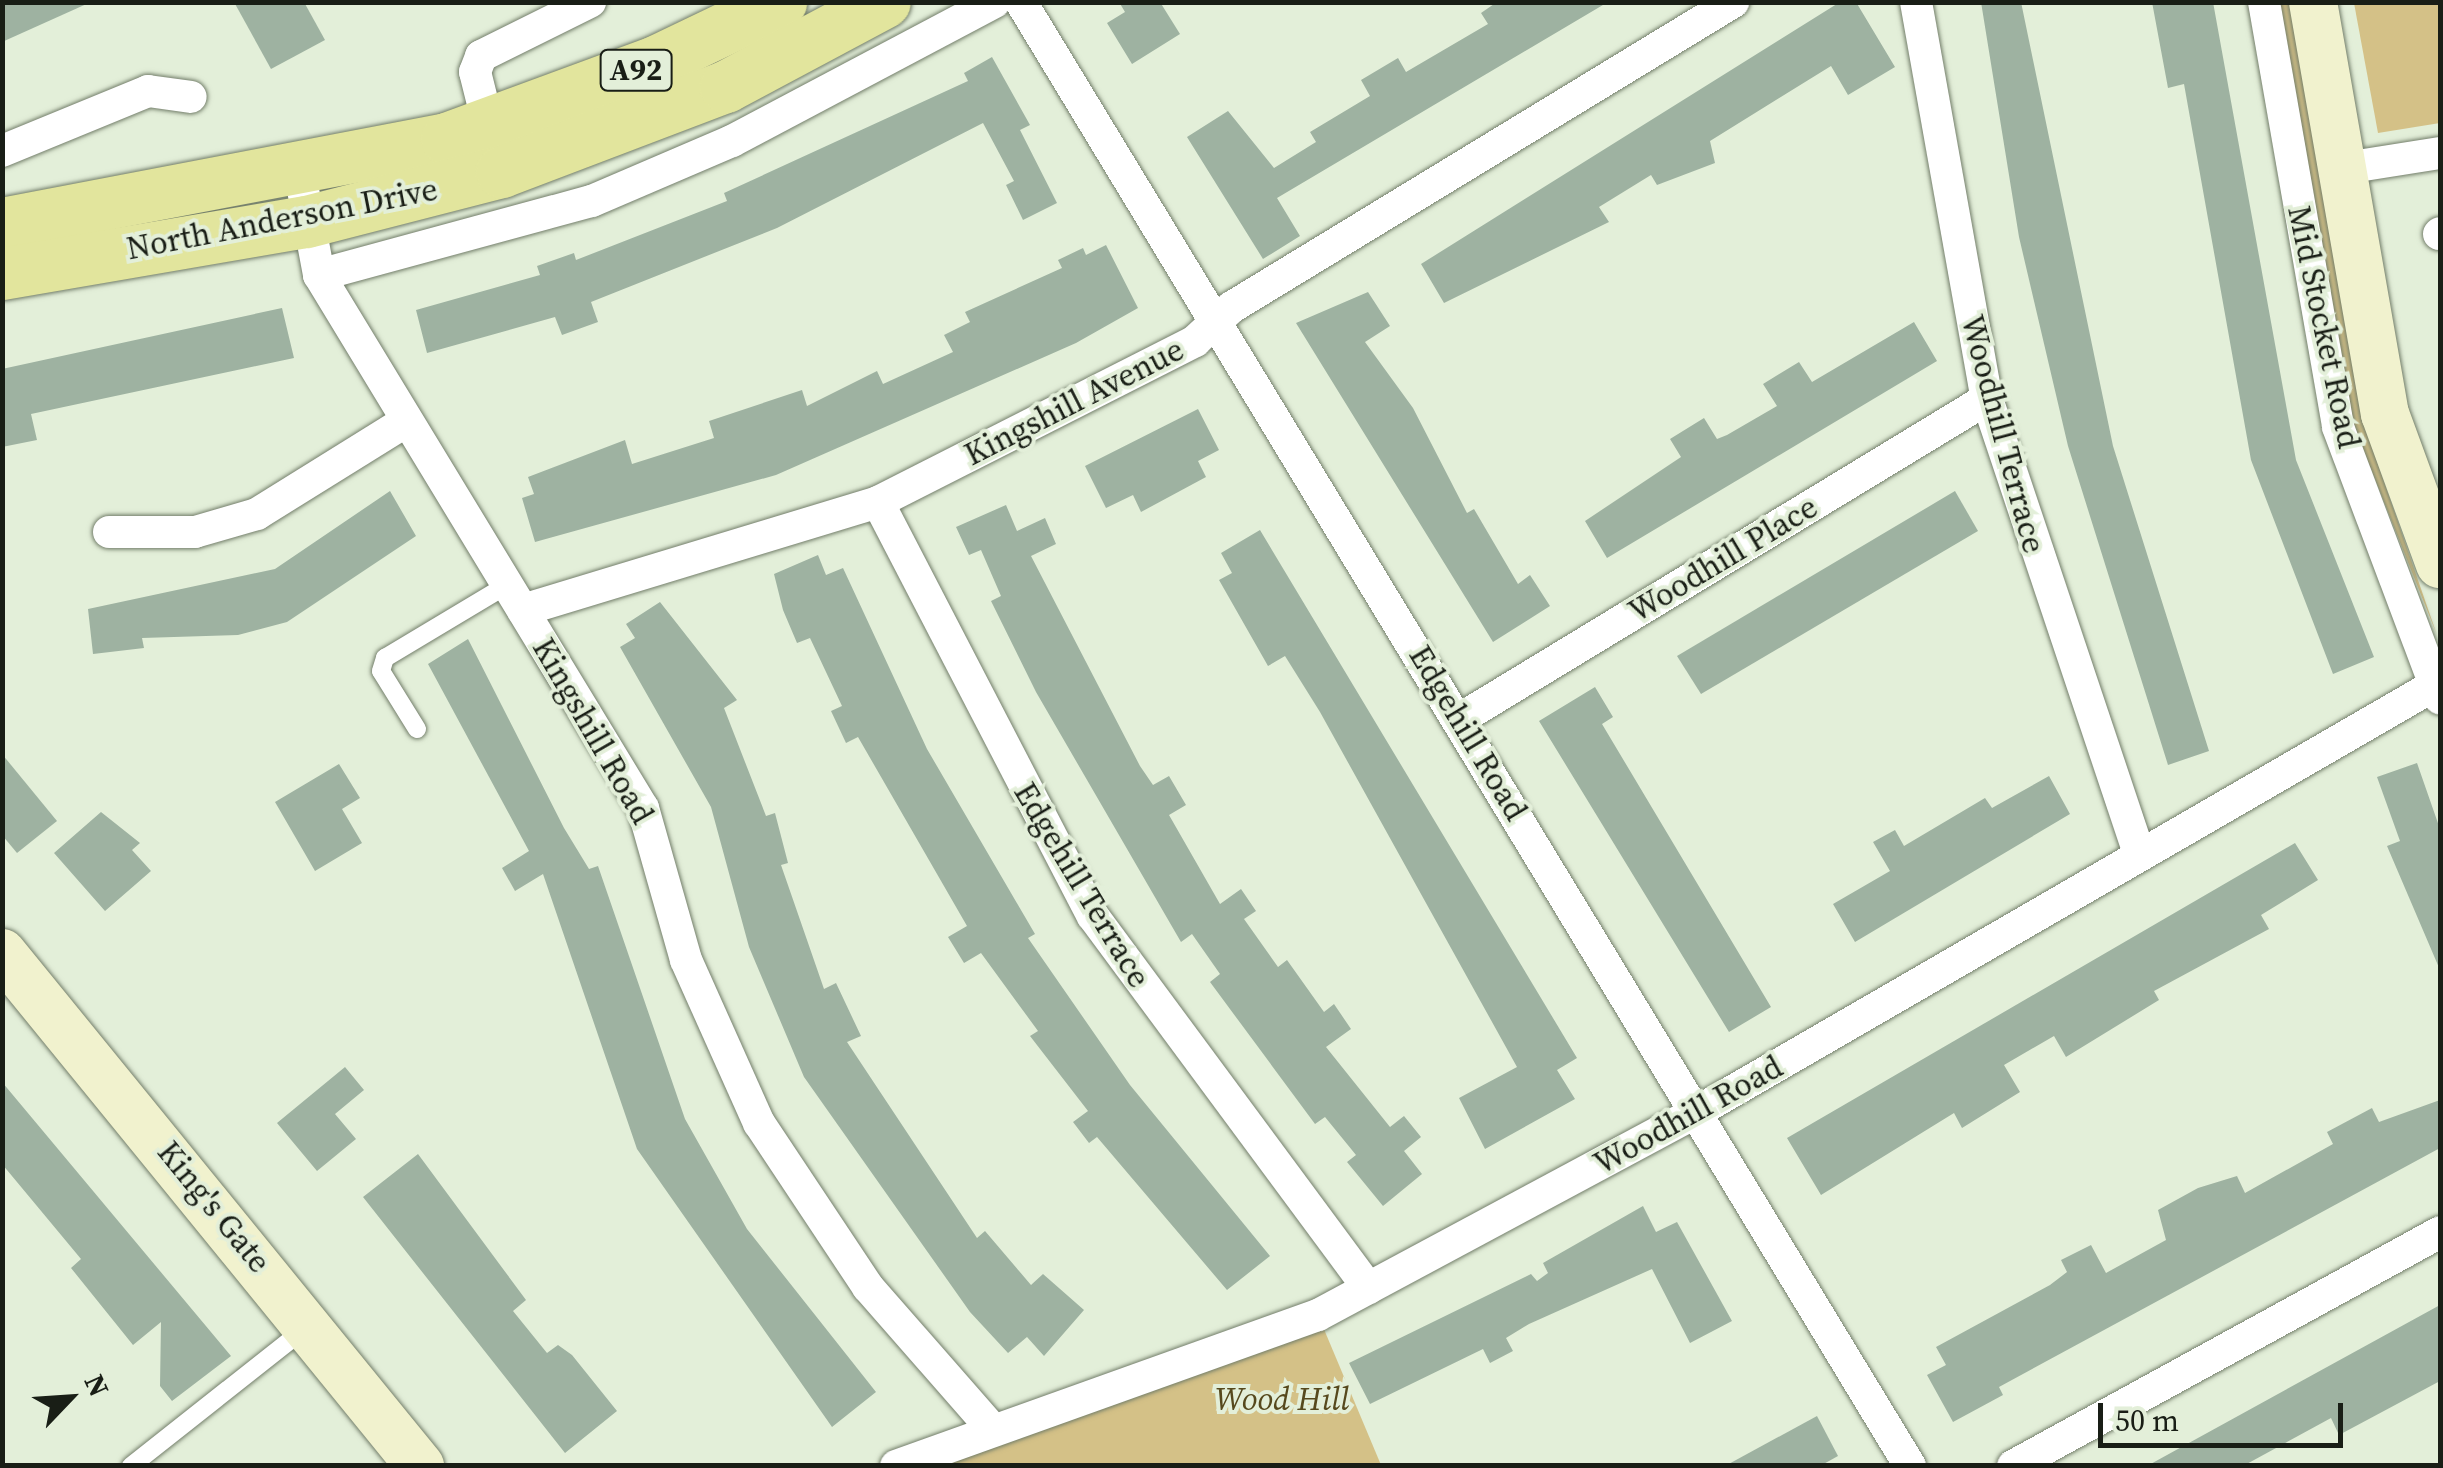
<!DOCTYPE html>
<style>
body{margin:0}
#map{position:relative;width:2443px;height:1468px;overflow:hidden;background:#e3efd9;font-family:"Source Serif 4",serif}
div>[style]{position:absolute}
.green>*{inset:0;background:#d4c187}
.building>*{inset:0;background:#9eb2a1}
.roads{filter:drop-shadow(0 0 2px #737e6a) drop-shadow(0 0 2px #737e6a)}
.lane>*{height:18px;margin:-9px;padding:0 9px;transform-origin:9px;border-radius:9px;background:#fff}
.street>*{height:32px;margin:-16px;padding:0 16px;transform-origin:16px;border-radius:16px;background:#fff}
.secondary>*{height:48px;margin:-24px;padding:0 24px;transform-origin:24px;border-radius:24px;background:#f1f2ce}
.primary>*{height:52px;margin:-26px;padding:0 26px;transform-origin:26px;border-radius:26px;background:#e2e59d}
span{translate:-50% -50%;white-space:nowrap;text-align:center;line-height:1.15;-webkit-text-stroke:8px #e3efd9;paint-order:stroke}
.shield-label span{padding:2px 8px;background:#e3efd9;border:2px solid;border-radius:8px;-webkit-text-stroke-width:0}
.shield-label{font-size:30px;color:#191e16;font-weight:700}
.street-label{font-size:32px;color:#191e16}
.park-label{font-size:32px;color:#56491d;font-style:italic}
.frame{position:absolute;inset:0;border:5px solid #191e16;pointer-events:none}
.north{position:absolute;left:20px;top:1348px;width:100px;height:100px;-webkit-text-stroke:8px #e3efd9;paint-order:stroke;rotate:65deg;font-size:28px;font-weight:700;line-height:40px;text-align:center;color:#191e16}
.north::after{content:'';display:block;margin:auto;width:35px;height:45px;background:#191e16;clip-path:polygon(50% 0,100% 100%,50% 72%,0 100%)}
.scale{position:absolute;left:2098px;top:1403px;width:245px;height:45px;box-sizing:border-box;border:5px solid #191e16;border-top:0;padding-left:12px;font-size:30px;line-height:35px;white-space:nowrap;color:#191e16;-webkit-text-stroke:8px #e3efd9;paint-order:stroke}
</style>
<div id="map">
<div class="green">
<i style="clip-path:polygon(2279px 3px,2292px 3px,2363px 421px,2437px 635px,2353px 424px)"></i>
<i style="clip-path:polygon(2354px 3px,2440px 3px,2440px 123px,2378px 133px)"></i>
<i style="clip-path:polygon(1318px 1315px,1381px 1465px,896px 1466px)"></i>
</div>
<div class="building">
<i style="clip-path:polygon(2px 2px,91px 2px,2px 42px)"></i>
<i style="clip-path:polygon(234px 2px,304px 2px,325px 40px,271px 69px)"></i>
<i style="clip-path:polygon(1119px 2px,1160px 2px,1180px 34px,1132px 64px,1107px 23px,1125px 12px)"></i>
<i style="clip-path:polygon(1497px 2px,1608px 2px,1277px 198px,1300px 236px,1263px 259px,1187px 137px,1228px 111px,1274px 168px,1316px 142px,1310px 132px,1370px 96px,1361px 80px,1398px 58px,1406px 72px,1488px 24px,1481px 13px)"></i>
<i style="clip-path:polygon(1840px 2px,1856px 2px,1895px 67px,1848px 95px,1831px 66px,1710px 141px,1715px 163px,1657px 185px,1651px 175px,1599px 207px,1609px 222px,1444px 303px,1421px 264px)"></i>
<i style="clip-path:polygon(1981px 2px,2021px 2px,2113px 446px,2209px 751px,2168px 765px,2068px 446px,2019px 237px)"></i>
<i style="clip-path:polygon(2152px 2px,2213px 2px,2296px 460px,2374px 657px,2333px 674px,2251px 460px,2184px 84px,2168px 88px)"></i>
<i style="clip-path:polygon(992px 57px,1030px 125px,1020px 130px,1057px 203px,1023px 220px,1006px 185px,1014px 181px,983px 123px,777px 228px,591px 302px,598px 322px,562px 335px,555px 317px,427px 353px,416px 310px,540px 275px,537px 266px,574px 253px,576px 260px,727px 201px,724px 193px,968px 81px,964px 73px)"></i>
<i style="clip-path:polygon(1106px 245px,1138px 308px,1076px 343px,776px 475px,535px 542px,522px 498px,534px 494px,528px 477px,625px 440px,632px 464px,714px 438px,709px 421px,802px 390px,807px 406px,877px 371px,883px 384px,953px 352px,944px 335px,970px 322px,965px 312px,1062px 268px,1058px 260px,1083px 248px,1086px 255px)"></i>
<i style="clip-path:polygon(1368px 292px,1390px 326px,1365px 342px,1413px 408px,1467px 513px,1474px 509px,1518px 584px,1530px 575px,1550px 606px,1493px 642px,1296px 323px)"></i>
<i style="clip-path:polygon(282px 308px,294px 358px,31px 414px,37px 440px,2px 447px,2px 369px)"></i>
<i style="clip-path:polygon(1914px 322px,1937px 361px,1607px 558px,1585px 521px,1681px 457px,1670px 439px,1704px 418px,1717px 439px,1727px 435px,1777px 406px,1763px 384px,1799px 362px,1812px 382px)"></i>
<i style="clip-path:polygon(1198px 409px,1219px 450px,1198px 461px,1206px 477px,1141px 512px,1133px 495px,1106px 508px,1085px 466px)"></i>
<i style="clip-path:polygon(390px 491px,416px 536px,287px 622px,238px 635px,142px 638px,144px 648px,93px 654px,88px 609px,275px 569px)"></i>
<i style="clip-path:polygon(1955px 491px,1978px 531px,1701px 694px,1677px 656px)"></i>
<i style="clip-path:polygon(1006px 505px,1017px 531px,1045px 518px,1056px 544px,1031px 556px,1140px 766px,1153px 785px,1169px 776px,1186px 805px,1169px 815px,1220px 904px,1241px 889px,1256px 911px,1244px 919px,1278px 967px,1287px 960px,1324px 1012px,1334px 1004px,1351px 1029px,1326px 1047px,1390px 1127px,1404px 1116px,1421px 1137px,1404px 1151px,1422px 1174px,1383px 1206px,1347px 1162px,1356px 1155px,1325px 1117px,1315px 1124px,1210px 982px,1220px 974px,1192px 934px,1181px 942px,1036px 692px,991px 601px,1001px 596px,981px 550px,969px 555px,956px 527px)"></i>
<i style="clip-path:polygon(1260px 530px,1577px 1058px,1557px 1070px,1575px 1099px,1485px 1149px,1459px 1098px,1517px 1067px,1320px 712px,1285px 656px,1268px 666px,1219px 580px,1232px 573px,1221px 553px)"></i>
<i style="clip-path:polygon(818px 555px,826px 575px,843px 568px,927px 749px,1035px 934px,1028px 938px,1130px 1085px,1270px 1256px,1227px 1290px,1097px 1137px,1089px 1143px,1073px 1122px,1088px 1111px,1030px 1036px,1038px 1031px,981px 953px,964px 963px,948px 937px,967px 926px,858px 737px,846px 743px,831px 711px,842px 706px,810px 638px,797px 643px,783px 610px,774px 574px)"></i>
<i style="clip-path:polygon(660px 602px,737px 700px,724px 708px,766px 816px,775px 813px,788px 863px,781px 865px,824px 989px,836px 983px,861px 1036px,847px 1042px,977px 1238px,985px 1231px,1031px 1285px,1043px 1274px,1084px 1310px,1044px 1356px,1027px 1337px,1008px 1353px,970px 1312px,804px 1077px,749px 947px,711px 807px,620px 647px,635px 638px,626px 624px)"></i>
<i style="clip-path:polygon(468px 639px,564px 828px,589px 869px,598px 866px,685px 1119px,747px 1229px,876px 1392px,832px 1427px,637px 1149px,543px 874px,515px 891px,502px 868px,529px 851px,428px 664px)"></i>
<i style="clip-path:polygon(1595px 687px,1613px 717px,1602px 724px,1771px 1007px,1729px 1032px,1539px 721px)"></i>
<i style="clip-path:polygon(2px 754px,57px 821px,17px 853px,2px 835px)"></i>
<i style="clip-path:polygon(2417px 763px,2440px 829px,2440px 970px,2387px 846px,2400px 841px,2377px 777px)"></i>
<i style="clip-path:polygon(339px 764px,360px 798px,342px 809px,362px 843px,315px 871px,275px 802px)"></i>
<i style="clip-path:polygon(2049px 776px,2070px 814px,1855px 942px,1833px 904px,1890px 871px,1873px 842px,1895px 830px,1904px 846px,1985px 798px,1992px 808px)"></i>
<i style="clip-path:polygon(101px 812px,140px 843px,132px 850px,151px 871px,105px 911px,54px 853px)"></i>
<i style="clip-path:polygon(2295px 843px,2318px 880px,2261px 915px,2269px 929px,2154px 991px,2159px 1000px,2066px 1057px,2054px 1036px,2004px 1065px,2020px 1092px,1962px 1128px,1954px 1113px,1821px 1195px,1787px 1138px)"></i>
<i style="clip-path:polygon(345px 1067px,364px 1090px,335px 1114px,356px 1139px,317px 1171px,277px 1123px)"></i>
<i style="clip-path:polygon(2px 1082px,231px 1356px,172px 1401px,160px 1386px,161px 1322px,133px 1345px,71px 1268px,81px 1259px,2px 1164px)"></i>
<i style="clip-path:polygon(2440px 1100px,2440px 1148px,1999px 1387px,2003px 1395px,1953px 1422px,1927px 1375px,1946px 1365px,1936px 1347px,2050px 1285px,2067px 1272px,2061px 1260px,2091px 1245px,2106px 1273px,2166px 1240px,2158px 1210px,2198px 1188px,2237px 1176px,2245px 1193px,2333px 1144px,2327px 1132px,2372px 1108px,2379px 1122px)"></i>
<i style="clip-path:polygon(418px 1154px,526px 1300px,513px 1311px,547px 1353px,558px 1345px,572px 1355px,617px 1411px,565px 1453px,363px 1197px)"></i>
<i style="clip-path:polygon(1643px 1206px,1656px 1232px,1677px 1222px,1732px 1321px,1690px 1343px,1652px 1269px,1529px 1324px,1506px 1338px,1513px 1351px,1490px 1363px,1483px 1349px,1370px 1404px,1349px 1363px,1531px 1274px,1537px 1281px,1548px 1273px,1543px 1263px)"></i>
<i style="clip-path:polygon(2440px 1305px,2440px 1381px,2339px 1435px,2331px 1418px,2243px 1466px,2147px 1466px)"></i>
<i style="clip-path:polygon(1817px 1416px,1838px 1456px,1820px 1466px,1725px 1466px)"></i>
</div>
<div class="roads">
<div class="lane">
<i style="left:417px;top:729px;width:68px;rotate:-121.8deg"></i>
<i style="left:381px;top:671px;width:14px;rotate:-73deg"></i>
<i style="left:385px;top:658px;width:142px;rotate:-30.9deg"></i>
<i style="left:131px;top:1466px;width:223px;rotate:-38.3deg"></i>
</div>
<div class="street">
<i style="left:1021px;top:2px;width:1713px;rotate:58.73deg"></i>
<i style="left:1916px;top:2px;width:403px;rotate:79.9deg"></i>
<i style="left:1987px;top:399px;width:480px;rotate:71.5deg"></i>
<i style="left:2264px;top:2px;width:431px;rotate:80.1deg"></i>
<i style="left:2338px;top:427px;width:290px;rotate:69.4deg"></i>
<i style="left:492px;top:140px;width:70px;rotate:-104deg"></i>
<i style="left:475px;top:72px;width:17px;rotate:-69deg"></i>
<i style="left:481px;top:56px;width:122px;rotate:-26.4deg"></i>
<i style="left:2px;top:151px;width:158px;rotate:-22.3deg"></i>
<i style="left:148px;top:91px;width:43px;rotate:7.9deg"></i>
<i style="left:2345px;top:168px;width:96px;rotate:-9deg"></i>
<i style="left:300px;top:174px;width:103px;rotate:79.3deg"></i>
<i style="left:319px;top:275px;width:624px;rotate:58.71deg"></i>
<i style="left:643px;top:808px;width:158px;rotate:74.2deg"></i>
<i style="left:686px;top:960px;width:179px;rotate:65.9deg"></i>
<i style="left:759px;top:1123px;width:197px;rotate:56.4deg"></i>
<i style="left:868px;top:1287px;width:190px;rotate:48.8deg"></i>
<i style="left:2439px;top:234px;width:1px;rotate:-45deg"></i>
<i style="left:319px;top:275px;width:283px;rotate:-15.2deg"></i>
<i style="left:592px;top:201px;width:152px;rotate:-23.2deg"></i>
<i style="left:732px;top:141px;width:297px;rotate:-27.9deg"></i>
<i style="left:878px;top:502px;width:466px;rotate:62.6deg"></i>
<i style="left:1093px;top:916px;width:463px;rotate:53.5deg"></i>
<i style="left:109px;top:532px;width:86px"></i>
<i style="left:195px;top:532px;width:65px;rotate:-16.2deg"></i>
<i style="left:257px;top:514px;width:174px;rotate:-31.9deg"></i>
<i style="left:523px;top:610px;width:371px;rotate:-16.9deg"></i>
<i style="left:878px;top:502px;width:356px;rotate:-26.9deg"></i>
<i style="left:1195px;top:341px;width:50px;rotate:-42.6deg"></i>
<i style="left:1232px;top:307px;width:587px;rotate:-31.33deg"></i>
<i style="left:1460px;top:719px;width:617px;rotate:-31.27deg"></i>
<i style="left:896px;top:1466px;width:448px;rotate:-19.7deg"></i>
<i style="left:1318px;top:1315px;width:428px;rotate:-28.2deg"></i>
<i style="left:1695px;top:1113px;width:861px;rotate:-30.05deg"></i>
<i style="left:2013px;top:1466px;width:487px;rotate:-28.7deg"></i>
</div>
<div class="secondary">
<i style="left:2313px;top:2px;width:418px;rotate:80.1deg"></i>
<i style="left:2385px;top:414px;width:160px;rotate:69.9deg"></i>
<i style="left:2px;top:953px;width:662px;rotate:50.83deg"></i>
</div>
<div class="primary">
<i style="left:2px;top:224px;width:453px;rotate:-10.8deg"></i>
<i style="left:447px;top:139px;width:223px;rotate:-20.2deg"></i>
<i style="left:656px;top:62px;width:139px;rotate:-25.6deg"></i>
<i style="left:2px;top:274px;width:309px;rotate:-9.7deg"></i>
<i style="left:307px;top:222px;width:201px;rotate:-14.4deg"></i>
<i style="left:502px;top:172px;width:240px;rotate:-20.8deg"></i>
<i style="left:726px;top:87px;width:180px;rotate:-28.1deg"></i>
</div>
</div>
<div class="shield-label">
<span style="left:636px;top:70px">A92</span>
</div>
<div class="street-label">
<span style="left:282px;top:219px;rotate:-11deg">North Anderson Drive</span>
<span style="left:2324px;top:327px;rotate:78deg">Mid Stocket Road</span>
<span style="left:1074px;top:402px;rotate:-27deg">Kingshill Avenue</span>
<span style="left:2003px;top:434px;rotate:75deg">Woodhill Terrace</span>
<span style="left:1723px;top:559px;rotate:-31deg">Woodhill Place</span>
<span style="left:593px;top:731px;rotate:60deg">Kingshill Road</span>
<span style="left:1468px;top:733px;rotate:59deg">Edgehill Road</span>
<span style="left:1082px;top:885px;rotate:59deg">Edgehill Terrace</span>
<span style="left:1688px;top:1115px;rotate:-29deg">Woodhill Road</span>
<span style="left:214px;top:1207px;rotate:51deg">King's Gate</span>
</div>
<div class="park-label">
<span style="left:1282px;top:1399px">Wood Hill</span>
</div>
<div class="frame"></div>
<div class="north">N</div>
<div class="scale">50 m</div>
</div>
